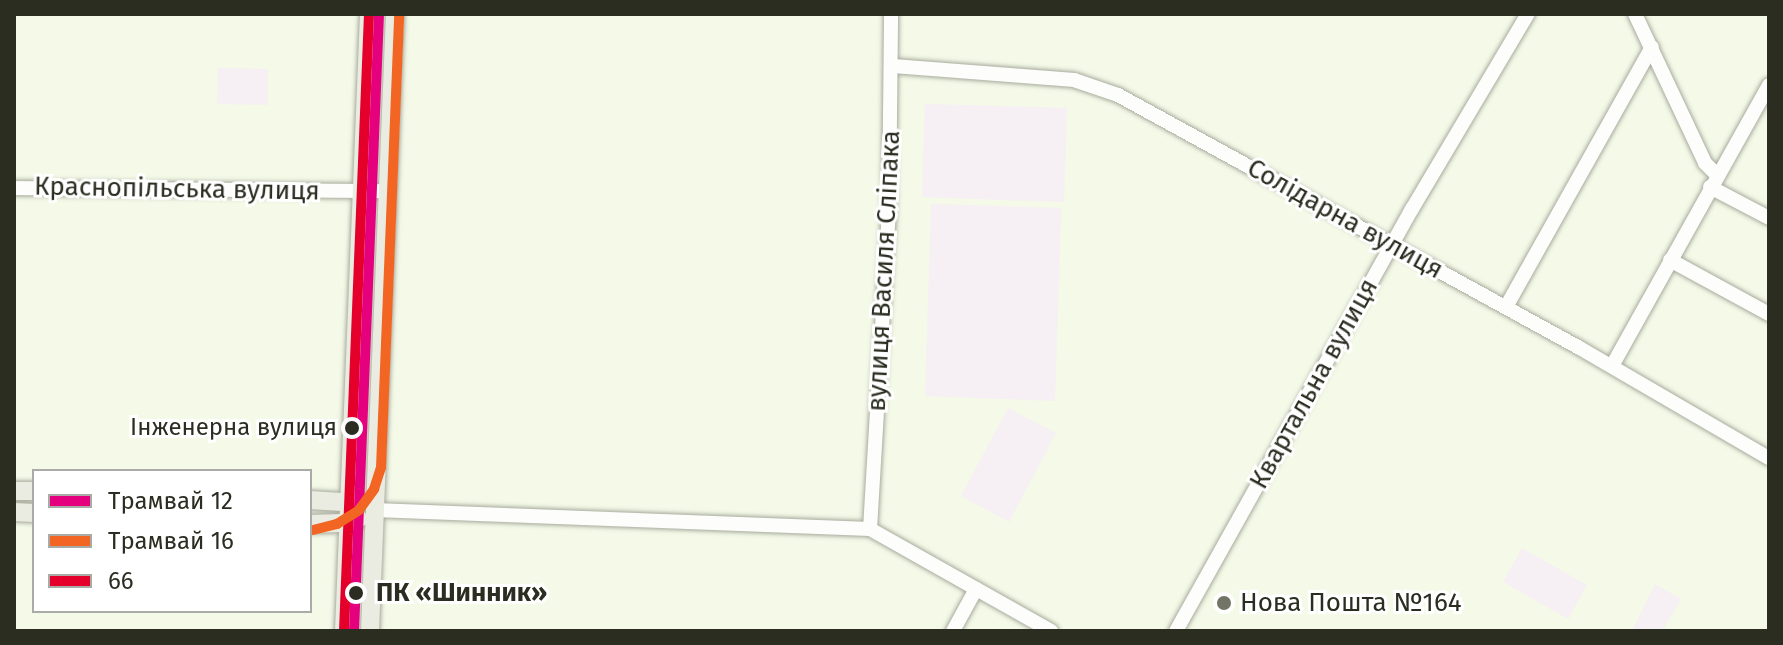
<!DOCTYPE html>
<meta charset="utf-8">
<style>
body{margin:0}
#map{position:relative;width:1783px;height:645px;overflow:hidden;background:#f4f9e8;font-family:"Fira Sans",sans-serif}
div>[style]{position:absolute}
.green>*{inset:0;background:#f6eff4}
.roads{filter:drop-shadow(0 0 2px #a8ab9d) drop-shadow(0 0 2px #a8ab9d)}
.minor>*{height:14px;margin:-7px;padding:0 7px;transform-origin:7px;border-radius:7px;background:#fdfefc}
.major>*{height:18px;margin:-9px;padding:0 9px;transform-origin:9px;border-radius:9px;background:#eaece2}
.bus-1>*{height:10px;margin:-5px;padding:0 5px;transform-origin:5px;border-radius:5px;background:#e4002b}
.tram-1>*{height:10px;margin:-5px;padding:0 5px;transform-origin:5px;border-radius:5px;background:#e5007d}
.tram-2>*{height:10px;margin:-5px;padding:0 5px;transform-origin:5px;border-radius:5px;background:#f26522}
.dots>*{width:22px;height:22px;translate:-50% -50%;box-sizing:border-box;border:4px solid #fff;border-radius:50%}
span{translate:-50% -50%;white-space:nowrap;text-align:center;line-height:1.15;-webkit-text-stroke:6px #fff;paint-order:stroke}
.bus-label{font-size:24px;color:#2a2d20}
.right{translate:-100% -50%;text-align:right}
.street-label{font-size:26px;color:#2a2d20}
.stop-label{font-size:26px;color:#2a2d20;font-weight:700}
.left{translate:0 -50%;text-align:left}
.poi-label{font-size:26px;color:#2a2d20}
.frame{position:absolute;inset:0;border:16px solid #2a2d20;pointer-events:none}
.legend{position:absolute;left:32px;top:469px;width:280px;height:144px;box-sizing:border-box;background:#fff;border:2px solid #aaaba6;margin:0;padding:10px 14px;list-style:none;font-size:24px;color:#2a2d20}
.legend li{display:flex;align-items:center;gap:16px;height:40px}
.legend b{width:40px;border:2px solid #aaaba6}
</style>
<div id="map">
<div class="green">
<i style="clip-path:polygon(218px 68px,268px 69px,268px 105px,217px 104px)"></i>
<i style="clip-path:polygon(925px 104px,1067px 108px,1064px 202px,922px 197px)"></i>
<i style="clip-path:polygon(931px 204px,1061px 208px,1055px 401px,925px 396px)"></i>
<i style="clip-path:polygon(1008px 408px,1056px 433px,1009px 522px,961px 496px)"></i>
<i style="clip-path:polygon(1522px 548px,1587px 585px,1568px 619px,1503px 582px)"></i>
<i style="clip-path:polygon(1655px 584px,1681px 599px,1662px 631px,1632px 631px)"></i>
</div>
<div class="roads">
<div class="minor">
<i style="left:1635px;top:14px;width:165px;rotate:64.8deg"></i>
<i style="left:1705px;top:163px;width:17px;rotate:45deg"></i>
<i style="left:893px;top:66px;width:182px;rotate:4.4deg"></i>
<i style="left:1074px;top:80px;width:46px;rotate:18.8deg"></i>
<i style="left:1118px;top:95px;width:525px;rotate:28.72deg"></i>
<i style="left:1578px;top:347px;width:221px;rotate:30.2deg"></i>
<i style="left:1710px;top:187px;width:67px;rotate:27.7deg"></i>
<i style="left:14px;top:188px;width:374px;rotate:0.5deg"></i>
<i style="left:1670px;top:260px;width:113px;rotate:28.6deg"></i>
<i style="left:1506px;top:307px;width:298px;rotate:-60.7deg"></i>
<i style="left:1612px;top:366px;width:322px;rotate:-60.8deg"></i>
<i style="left:375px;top:510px;width:495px;rotate:2.2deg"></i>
<i style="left:870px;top:529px;width:208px;rotate:29.4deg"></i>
<i style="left:870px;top:529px;width:318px;rotate:-86.6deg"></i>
<i style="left:889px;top:212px;width:198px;rotate:-89.4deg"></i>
<i style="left:953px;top:631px;width:48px;rotate:-61.3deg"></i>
<i style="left:1176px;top:631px;width:484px;rotate:-60.8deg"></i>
<i style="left:1412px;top:209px;width:227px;rotate:-59.3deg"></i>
</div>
<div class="major">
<i style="left:14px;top:491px;width:20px"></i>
<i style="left:310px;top:500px;width:48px;rotate:3.6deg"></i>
<i style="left:14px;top:512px;width:20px;rotate:3deg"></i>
<i style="left:310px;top:524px;width:38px;rotate:-2deg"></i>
<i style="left:348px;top:523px;width:11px;rotate:-22deg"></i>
<i style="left:344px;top:631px;width:618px;rotate:-87.68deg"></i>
<i style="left:370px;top:631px;width:618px;rotate:-87.68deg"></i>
</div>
</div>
<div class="bus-1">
<i style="left:344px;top:631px;width:618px;rotate:-87.68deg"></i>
</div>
<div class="tram-1">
<i style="left:354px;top:631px;width:618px;rotate:-87.68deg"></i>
</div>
<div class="tram-2">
<i style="left:313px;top:530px;width:25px;rotate:-14deg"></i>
<i style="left:337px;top:524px;width:26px;rotate:-32deg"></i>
<i style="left:359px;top:510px;width:26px;rotate:-54deg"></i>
<i style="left:374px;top:489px;width:22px;rotate:-72deg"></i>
<i style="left:381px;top:468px;width:453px;rotate:-87.7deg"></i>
</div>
<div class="dots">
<i style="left:352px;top:428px;background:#2a2d20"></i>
<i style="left:356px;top:593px;background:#2a2d20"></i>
<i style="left:1224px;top:603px;background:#717466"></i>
</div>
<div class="bus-label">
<span class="right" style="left:337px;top:428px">Інженерна вулиця</span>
</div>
<div class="street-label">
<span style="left:177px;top:189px;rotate:1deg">Краснопільська вулиця</span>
<span style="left:1345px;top:219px;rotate:29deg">Солідарна вулиця</span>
<span style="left:884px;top:271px;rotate:-87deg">вулиця Василя Сліпака</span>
<span style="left:1314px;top:384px;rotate:-61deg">Квартальна вулиця</span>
</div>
<div class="stop-label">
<span class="left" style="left:376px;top:593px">ПК «Шинник»</span>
</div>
<div class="poi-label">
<span class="left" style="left:1240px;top:603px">Нова Пошта №164</span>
</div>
<div class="frame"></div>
<ul class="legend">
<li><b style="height:10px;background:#e5007d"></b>Трамвай 12</li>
<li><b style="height:10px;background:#f26522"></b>Трамвай 16</li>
<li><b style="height:10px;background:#e4002b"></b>66</li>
</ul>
</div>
